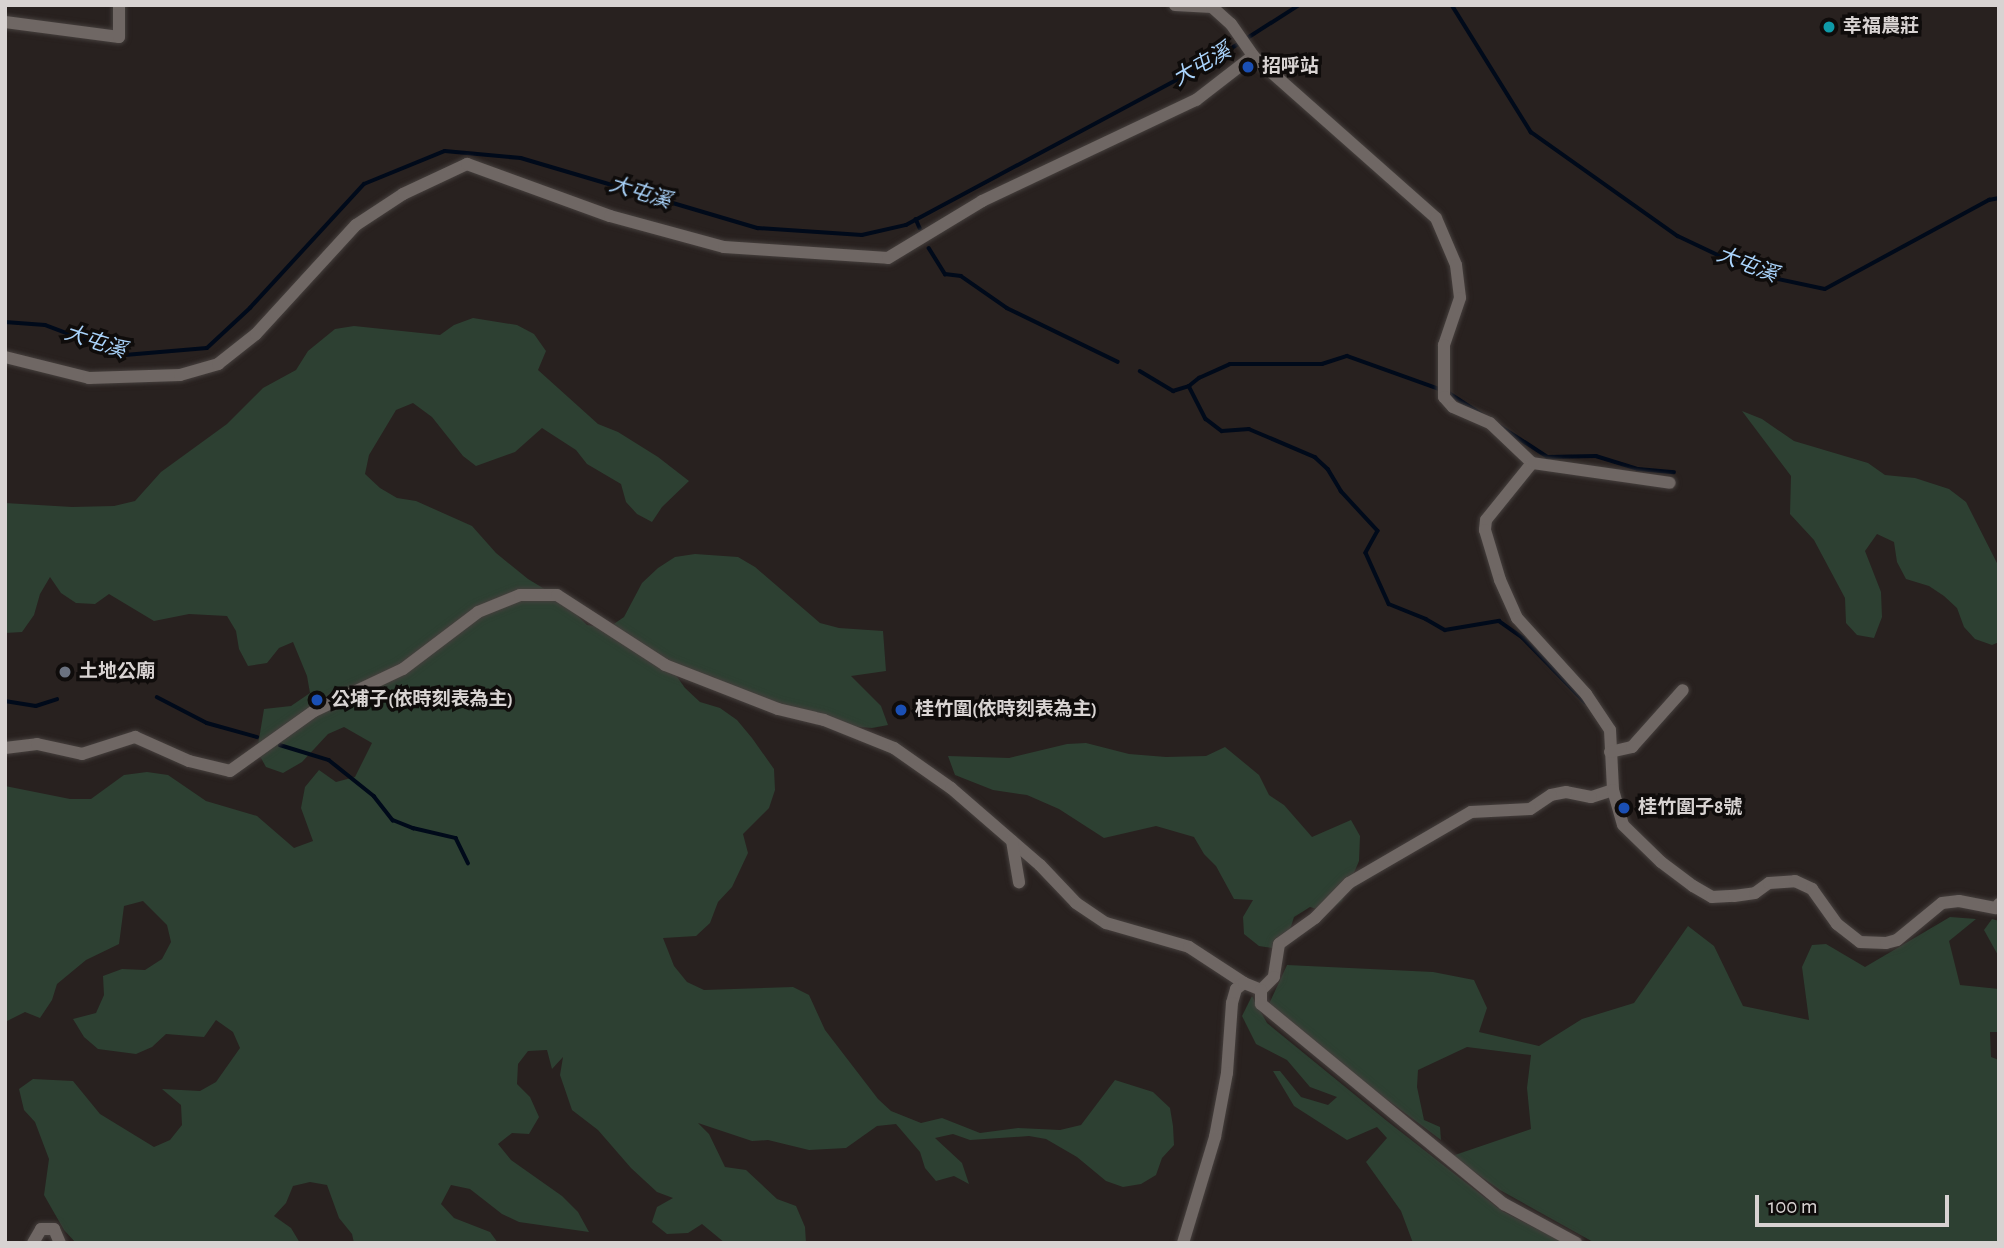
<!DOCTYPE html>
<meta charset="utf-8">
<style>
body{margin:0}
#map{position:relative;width:2004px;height:1248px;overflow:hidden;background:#28211f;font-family:"Alegreya Sans","Noto Sans TC",sans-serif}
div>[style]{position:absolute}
.green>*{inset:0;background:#2d4032}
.stream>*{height:3.5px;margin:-1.75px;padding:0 1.75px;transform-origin:1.75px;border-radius:1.75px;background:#000a1a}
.roads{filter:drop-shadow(0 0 2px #453f3d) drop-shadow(0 0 2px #453f3d)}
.street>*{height:12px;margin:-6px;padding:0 6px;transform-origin:6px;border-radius:6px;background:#6f6764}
.dots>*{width:19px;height:19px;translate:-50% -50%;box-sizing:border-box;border:4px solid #0f0c0b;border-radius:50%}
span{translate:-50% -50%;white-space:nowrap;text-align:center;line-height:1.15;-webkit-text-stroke:7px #0f0c0b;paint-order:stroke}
.poi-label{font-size:19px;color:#d8d3d2;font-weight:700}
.left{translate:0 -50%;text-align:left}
.water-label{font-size:21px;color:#aad4fc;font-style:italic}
.frame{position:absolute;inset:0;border:7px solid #d8d3d2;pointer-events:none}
.scale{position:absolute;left:1755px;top:1195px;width:194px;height:32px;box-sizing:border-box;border:4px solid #d8d3d2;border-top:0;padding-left:9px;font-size:21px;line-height:24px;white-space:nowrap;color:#d8d3d2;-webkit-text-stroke:5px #0f0c0b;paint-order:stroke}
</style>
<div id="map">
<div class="green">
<i style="clip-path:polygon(473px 318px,517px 325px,534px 334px,546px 351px,538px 370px,598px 424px,618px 432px,658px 457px,689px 481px,662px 507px,652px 522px,637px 514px,626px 502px,621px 484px,587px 464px,576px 450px,542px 428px,515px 452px,476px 466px,463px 456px,432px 417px,413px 403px,396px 410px,369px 455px,365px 474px,380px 488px,397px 498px,416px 501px,472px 526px,496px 553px,528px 579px,561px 599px,587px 625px,608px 628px,624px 617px,642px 583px,658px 568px,675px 557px,695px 554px,738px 557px,755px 567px,820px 623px,839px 628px,883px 631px,886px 671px,851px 676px,881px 706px,888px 725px,872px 728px,834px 725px,732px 689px,714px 677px,696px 675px,663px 657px,685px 688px,700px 702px,720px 708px,737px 720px,752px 738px,774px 769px,775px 790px,769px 808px,743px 834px,748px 853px,732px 887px,718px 902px,710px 923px,696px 936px,663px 938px,674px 966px,687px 982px,704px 990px,793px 987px,809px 995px,825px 1030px,878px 1099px,891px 1111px,921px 1123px,942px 1118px,980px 1133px,1018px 1128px,1060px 1130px,1081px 1125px,1115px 1080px,1153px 1092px,1170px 1108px,1173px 1126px,1174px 1145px,1162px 1158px,1156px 1175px,1141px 1184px,1123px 1187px,1106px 1181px,1077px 1157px,1046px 1139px,1029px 1136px,970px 1140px,953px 1134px,935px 1138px,962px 1163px,969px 1184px,954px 1176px,936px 1181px,925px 1168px,920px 1152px,896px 1124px,877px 1126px,846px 1148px,809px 1150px,768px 1140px,752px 1141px,698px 1123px,709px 1134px,725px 1167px,746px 1170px,777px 1199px,796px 1206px,805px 1227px,806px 1243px,725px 1243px,702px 1224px,688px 1233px,667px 1234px,652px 1222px,657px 1207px,673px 1198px,657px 1192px,631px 1168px,598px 1130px,572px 1110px,560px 1075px,563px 1057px,552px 1069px,547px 1050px,528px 1051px,518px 1064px,517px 1084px,530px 1097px,539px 1117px,529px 1134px,512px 1133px,498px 1144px,511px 1160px,562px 1196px,578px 1212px,589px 1232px,519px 1222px,502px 1214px,470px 1189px,451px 1185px,441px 1204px,454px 1218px,490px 1232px,498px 1243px,354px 1243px,352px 1234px,339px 1218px,327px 1185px,310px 1182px,293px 1186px,286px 1203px,274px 1216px,291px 1228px,300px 1243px,76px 1243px,64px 1230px,44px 1195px,49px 1159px,35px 1122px,24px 1110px,19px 1089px,33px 1079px,73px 1081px,100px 1114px,154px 1147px,170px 1140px,182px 1125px,181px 1105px,162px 1089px,200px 1091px,216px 1082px,240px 1048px,233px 1032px,216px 1020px,204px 1037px,166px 1034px,152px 1047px,136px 1054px,98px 1049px,84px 1037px,73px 1019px,96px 1013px,104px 995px,103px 976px,122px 969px,145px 970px,162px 959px,171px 942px,167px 925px,143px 901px,124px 906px,119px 944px,86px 960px,57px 984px,52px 1000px,40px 1018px,25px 1012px,5px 1022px,5px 786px,70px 799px,91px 799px,124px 775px,147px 772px,168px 775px,206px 801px,257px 816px,294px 848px,313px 841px,301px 808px,305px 787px,319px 770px,336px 782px,355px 777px,372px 743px,344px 727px,328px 734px,302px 762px,283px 773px,266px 767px,257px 751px,264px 709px,291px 706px,310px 693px,307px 676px,293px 642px,279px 648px,267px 663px,248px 666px,239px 649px,236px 631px,227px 616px,189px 614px,154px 621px,109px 594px,95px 604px,76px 603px,61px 593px,50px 577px,40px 594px,34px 615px,22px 632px,5px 633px,5px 503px,72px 507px,114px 506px,135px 501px,161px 472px,227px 424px,263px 388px,296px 370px,308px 351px,335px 329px,354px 326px,440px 335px,454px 325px)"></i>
<i style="clip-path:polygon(1742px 411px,1762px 419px,1794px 441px,1868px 463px,1885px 475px,1915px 478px,1949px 489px,1966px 502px,1999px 567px,1999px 642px,1992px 645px,1975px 639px,1964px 627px,1957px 608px,1944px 596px,1929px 586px,1906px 579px,1897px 562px,1894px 542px,1877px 534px,1865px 551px,1881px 592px,1882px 617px,1874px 638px,1857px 635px,1846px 623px,1845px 598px,1814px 540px,1790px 514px,1791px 476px)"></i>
<i style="clip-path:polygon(1086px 743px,1129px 754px,1166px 757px,1206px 756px,1225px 747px,1259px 775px,1269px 795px,1284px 805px,1312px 837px,1351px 820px,1360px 836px,1359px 861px,1342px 901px,1327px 912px,1310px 907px,1294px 917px,1288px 936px,1278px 949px,1259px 946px,1244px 934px,1243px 917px,1253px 900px,1234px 899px,1216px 866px,1204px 854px,1194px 837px,1156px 826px,1104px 838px,1059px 809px,1027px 795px,993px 790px,955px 775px,948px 756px,1009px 758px,1067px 744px)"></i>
<i style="clip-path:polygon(1950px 917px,1976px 919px,1949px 941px,1960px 985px,1999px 989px,1999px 1032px,1990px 1032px,1991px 1057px,1999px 1060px,1999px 1243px,1595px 1243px,1500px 1190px,1452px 1156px,1531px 1129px,1527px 1088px,1531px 1055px,1467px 1047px,1418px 1070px,1417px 1087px,1424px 1120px,1440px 1127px,1441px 1140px,1345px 1068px,1269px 1004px,1287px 965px,1433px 972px,1474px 980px,1487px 1008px,1479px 1032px,1539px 1046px,1582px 1019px,1634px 1003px,1688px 926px,1714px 946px,1743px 1006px,1809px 1020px,1802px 967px,1812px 945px,1826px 944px,1865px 967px)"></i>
<i style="clip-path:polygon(1992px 919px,1999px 921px,1999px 957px,1984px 930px)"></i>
<i style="clip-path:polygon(1252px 996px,1267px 1023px,1387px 1121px,1502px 1211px,1565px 1243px,1413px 1243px,1401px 1211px,1366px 1162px,1387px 1138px,1377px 1127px,1347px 1140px,1294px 1106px,1273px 1071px,1280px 1071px,1301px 1097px,1328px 1105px,1337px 1097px,1310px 1087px,1287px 1060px,1256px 1044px,1242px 1016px)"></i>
</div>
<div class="stream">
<i style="left:1452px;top:5px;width:150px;rotate:58.1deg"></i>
<i style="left:1531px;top:132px;width:180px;rotate:35.3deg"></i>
<i style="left:1678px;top:236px;width:91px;rotate:25.4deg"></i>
<i style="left:1760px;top:275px;width:66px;rotate:12.2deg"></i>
<i style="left:1825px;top:289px;width:187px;rotate:-28.5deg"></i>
<i style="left:1989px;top:200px;width:10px;rotate:-11deg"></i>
<i style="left:916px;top:219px;width:10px;rotate:66deg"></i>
<i style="left:929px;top:248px;width:31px;rotate:58deg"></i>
<i style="left:945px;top:274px;width:16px;rotate:7deg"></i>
<i style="left:961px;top:276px;width:56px;rotate:34.8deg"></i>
<i style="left:1007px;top:308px;width:123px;rotate:25.9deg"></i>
<i style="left:5px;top:322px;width:40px;rotate:4.3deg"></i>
<i style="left:45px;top:325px;width:85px;rotate:20.6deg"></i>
<i style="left:125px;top:355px;width:82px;rotate:-4.9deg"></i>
<i style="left:207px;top:348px;width:59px;rotate:-42.9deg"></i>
<i style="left:250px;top:308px;width:168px;rotate:-47.4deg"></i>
<i style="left:364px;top:184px;width:87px;rotate:-22.2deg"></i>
<i style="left:445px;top:151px;width:76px;rotate:5.3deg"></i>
<i style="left:521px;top:158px;width:247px;rotate:16.5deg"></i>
<i style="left:758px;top:228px;width:104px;rotate:3.9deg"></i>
<i style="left:862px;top:235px;width:45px;rotate:-12.8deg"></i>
<i style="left:906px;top:225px;width:345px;rotate:-28.2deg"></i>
<i style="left:1210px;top:62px;width:106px;rotate:-32.6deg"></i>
<i style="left:1140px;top:371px;width:39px;rotate:31deg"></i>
<i style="left:1173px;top:391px;width:17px;rotate:-17deg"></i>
<i style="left:1189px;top:386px;width:13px;rotate:-39deg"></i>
<i style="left:1199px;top:378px;width:34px;rotate:-24deg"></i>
<i style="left:1230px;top:364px;width:92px"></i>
<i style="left:1322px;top:364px;width:26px;rotate:-18deg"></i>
<i style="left:1347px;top:356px;width:101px;rotate:19.7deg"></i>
<i style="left:1189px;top:386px;width:37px;rotate:63deg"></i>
<i style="left:1206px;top:419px;width:20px;rotate:37deg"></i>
<i style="left:1222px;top:431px;width:27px;rotate:-4deg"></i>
<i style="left:1249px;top:429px;width:72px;rotate:23deg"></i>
<i style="left:1315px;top:457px;width:18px;rotate:43deg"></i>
<i style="left:1328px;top:469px;width:26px;rotate:59deg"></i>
<i style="left:1341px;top:491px;width:54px;rotate:47.2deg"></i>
<i style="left:1378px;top:531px;width:25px;rotate:119deg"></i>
<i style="left:1366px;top:553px;width:56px;rotate:65.7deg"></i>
<i style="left:1389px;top:604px;width:40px;rotate:22deg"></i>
<i style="left:1426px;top:619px;width:22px;rotate:30deg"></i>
<i style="left:1445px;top:630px;width:55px;rotate:-9.5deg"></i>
<i style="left:1499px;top:621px;width:29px;rotate:35deg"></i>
<i style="left:1523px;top:638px;width:89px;rotate:45.9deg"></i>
<i style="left:1449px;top:393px;width:118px;rotate:32.9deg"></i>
<i style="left:1548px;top:457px;width:48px;rotate:-1.2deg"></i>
<i style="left:1596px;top:456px;width:44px;rotate:17.2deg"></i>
<i style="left:1638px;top:469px;width:36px;rotate:5deg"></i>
<i style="left:157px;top:697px;width:56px;rotate:27.5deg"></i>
<i style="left:207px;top:723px;width:52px;rotate:15.6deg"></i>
<i style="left:5px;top:701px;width:31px;rotate:9deg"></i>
<i style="left:36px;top:706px;width:22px;rotate:-18deg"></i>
<i style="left:280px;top:745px;width:51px;rotate:17deg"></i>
<i style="left:329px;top:760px;width:58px;rotate:38.7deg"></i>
<i style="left:374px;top:796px;width:31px;rotate:52deg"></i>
<i style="left:393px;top:820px;width:22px;rotate:22deg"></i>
<i style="left:413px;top:828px;width:44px;rotate:13.1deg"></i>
<i style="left:456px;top:838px;width:28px;rotate:64deg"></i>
</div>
<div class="roads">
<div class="street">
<i style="left:1175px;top:5px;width:37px;rotate:3deg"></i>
<i style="left:1212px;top:7px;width:25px;rotate:42deg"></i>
<i style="left:1231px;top:24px;width:39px;rotate:55deg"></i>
<i style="left:1253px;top:56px;width:244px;rotate:41.5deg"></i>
<i style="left:1436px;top:218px;width:51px;rotate:66.9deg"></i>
<i style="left:1456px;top:265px;width:33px;rotate:83deg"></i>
<i style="left:1460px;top:298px;width:50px;rotate:108.8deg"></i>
<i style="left:1444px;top:345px;width:52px;rotate:90deg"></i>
<i style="left:1444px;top:397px;width:13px;rotate:48deg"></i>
<i style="left:1453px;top:407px;width:40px;rotate:23.4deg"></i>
<i style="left:1490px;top:423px;width:58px;rotate:43.6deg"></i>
<i style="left:1532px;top:463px;width:73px;rotate:128.9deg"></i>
<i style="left:1486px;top:520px;width:10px;rotate:96deg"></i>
<i style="left:1485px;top:530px;width:52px;rotate:73.3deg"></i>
<i style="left:1500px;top:580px;width:42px;rotate:65.9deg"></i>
<i style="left:1517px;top:618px;width:103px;rotate:47.8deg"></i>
<i style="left:1586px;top:694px;width:43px;rotate:56.3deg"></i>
<i style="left:1610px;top:730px;width:60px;rotate:87.1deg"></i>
<i style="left:1613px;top:790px;width:23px;rotate:162deg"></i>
<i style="left:1591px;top:797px;width:25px;rotate:-169deg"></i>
<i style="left:1566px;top:792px;width:15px;rotate:169deg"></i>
<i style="left:1551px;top:795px;width:25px;rotate:146deg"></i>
<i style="left:1530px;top:809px;width:59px;rotate:177.1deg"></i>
<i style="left:1471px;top:812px;width:141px;rotate:149.8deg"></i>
<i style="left:1349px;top:883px;width:49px;rotate:134.2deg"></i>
<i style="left:1315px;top:918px;width:44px;rotate:144.2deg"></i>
<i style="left:1279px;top:944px;width:33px;rotate:99deg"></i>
<i style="left:1274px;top:977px;width:18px;rotate:135deg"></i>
<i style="left:5px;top:22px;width:115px;rotate:7.5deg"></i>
<i style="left:119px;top:37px;width:32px;rotate:-90deg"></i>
<i style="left:5px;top:357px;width:87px;rotate:14deg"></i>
<i style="left:89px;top:378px;width:91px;rotate:-1.9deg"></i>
<i style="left:180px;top:375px;width:40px;rotate:-16deg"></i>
<i style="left:218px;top:364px;width:48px;rotate:-38.3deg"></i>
<i style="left:256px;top:334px;width:148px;rotate:-47.5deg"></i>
<i style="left:356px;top:225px;width:56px;rotate:-33.4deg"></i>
<i style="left:403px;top:194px;width:71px;rotate:-25.1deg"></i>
<i style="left:467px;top:164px;width:152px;rotate:20deg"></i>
<i style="left:610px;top:216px;width:118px;rotate:15.2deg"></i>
<i style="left:724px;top:247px;width:164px;rotate:3.8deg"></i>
<i style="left:888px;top:258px;width:110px;rotate:-31.2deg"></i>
<i style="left:982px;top:201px;width:237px;rotate:-25.3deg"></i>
<i style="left:1196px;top:100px;width:72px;rotate:-37.7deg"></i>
<i style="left:1532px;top:463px;width:139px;rotate:8.2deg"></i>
<i style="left:5px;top:748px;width:32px;rotate:-7deg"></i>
<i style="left:37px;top:744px;width:46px;rotate:12.5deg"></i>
<i style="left:82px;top:754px;width:56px;rotate:-17.8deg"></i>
<i style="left:135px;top:737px;width:59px;rotate:24deg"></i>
<i style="left:189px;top:761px;width:42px;rotate:13.7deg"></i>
<i style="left:230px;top:771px;width:103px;rotate:-35.5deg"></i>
<i style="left:314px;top:711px;width:98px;rotate:-25.3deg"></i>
<i style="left:403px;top:669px;width:94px;rotate:-37.2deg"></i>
<i style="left:478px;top:612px;width:45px;rotate:-22deg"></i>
<i style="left:520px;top:595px;width:37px"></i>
<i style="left:557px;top:595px;width:129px;rotate:32.9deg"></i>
<i style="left:665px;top:665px;width:121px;rotate:21.3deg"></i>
<i style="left:778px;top:709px;width:47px;rotate:13.4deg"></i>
<i style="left:824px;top:720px;width:75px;rotate:21.8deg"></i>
<i style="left:894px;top:748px;width:70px;rotate:35.1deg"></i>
<i style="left:951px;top:788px;width:118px;rotate:40.9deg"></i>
<i style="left:1040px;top:865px;width:52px;rotate:46.5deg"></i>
<i style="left:1076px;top:903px;width:36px;rotate:34deg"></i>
<i style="left:1106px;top:923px;width:86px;rotate:16.1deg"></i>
<i style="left:1189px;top:947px;width:66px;rotate:33.2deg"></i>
<i style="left:1244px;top:983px;width:10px;rotate:143deg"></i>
<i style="left:1236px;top:989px;width:15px;rotate:106deg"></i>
<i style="left:1232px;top:1003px;width:70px;rotate:94.1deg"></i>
<i style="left:1227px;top:1073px;width:65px;rotate:100.6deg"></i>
<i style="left:1215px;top:1137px;width:111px;rotate:106.8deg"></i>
<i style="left:1610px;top:752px;width:23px;rotate:-13deg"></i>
<i style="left:1632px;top:747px;width:76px;rotate:-48.2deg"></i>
<i style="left:1613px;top:790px;width:36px;rotate:74deg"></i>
<i style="left:1623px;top:825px;width:53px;rotate:44.2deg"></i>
<i style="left:1661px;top:862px;width:40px;rotate:37deg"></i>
<i style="left:1693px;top:886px;width:22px;rotate:30deg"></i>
<i style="left:1712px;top:897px;width:22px;rotate:-3deg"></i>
<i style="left:1734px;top:896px;width:21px;rotate:-8deg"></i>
<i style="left:1755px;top:893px;width:17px;rotate:-36deg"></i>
<i style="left:1769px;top:883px;width:26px;rotate:-4deg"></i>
<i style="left:1795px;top:881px;width:19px;rotate:25deg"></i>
<i style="left:1812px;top:889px;width:43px;rotate:54.5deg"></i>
<i style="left:1837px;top:924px;width:29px;rotate:38deg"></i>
<i style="left:1860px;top:942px;width:26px;rotate:2deg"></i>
<i style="left:1886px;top:943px;width:11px;rotate:-15deg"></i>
<i style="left:1897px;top:940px;width:58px;rotate:-39.4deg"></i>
<i style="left:1942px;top:903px;width:17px;rotate:-7deg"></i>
<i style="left:1959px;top:901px;width:38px;rotate:11deg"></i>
<i style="left:1996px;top:908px;width:5px;rotate:-53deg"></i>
<i style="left:1012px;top:841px;width:42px;rotate:80.3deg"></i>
<i style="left:1244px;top:983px;width:18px;rotate:22deg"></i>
<i style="left:1261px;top:990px;width:14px;rotate:90deg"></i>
<i style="left:1261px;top:1004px;width:315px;rotate:39.5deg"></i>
<i style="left:1504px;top:1204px;width:82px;rotate:28.4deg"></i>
<i style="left:33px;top:1243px;width:16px;rotate:-60deg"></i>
<i style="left:41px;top:1229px;width:13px"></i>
<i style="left:54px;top:1229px;width:15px;rotate:67deg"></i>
</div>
</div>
<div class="dots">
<i style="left:1829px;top:27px;background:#0f9aa8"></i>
<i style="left:1248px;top:67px;background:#1a4fb4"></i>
<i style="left:65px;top:672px;background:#6b7280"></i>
<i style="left:317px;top:700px;background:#1a4fb4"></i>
<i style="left:901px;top:710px;background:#1a4fb4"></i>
<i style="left:1624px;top:808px;background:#1a4fb4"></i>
</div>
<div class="poi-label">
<span class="left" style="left:1843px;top:27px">幸福農莊</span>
<span class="left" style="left:1262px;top:67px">招呼站</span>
<span class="left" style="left:79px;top:672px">土地公廟</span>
<span class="left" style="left:331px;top:700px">公埔子(依時刻表為主)</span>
<span class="left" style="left:915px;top:710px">桂竹圍(依時刻表為主)</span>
<span class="left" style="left:1638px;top:808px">桂竹圍子8號</span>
</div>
<div class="water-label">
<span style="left:1202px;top:65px;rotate:-30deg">大屯溪</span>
<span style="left:640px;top:193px;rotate:17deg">大屯溪</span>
<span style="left:1747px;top:265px;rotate:21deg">大屯溪</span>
<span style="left:95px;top:342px;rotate:18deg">大屯溪</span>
</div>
<div class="frame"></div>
<div class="scale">100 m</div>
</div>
